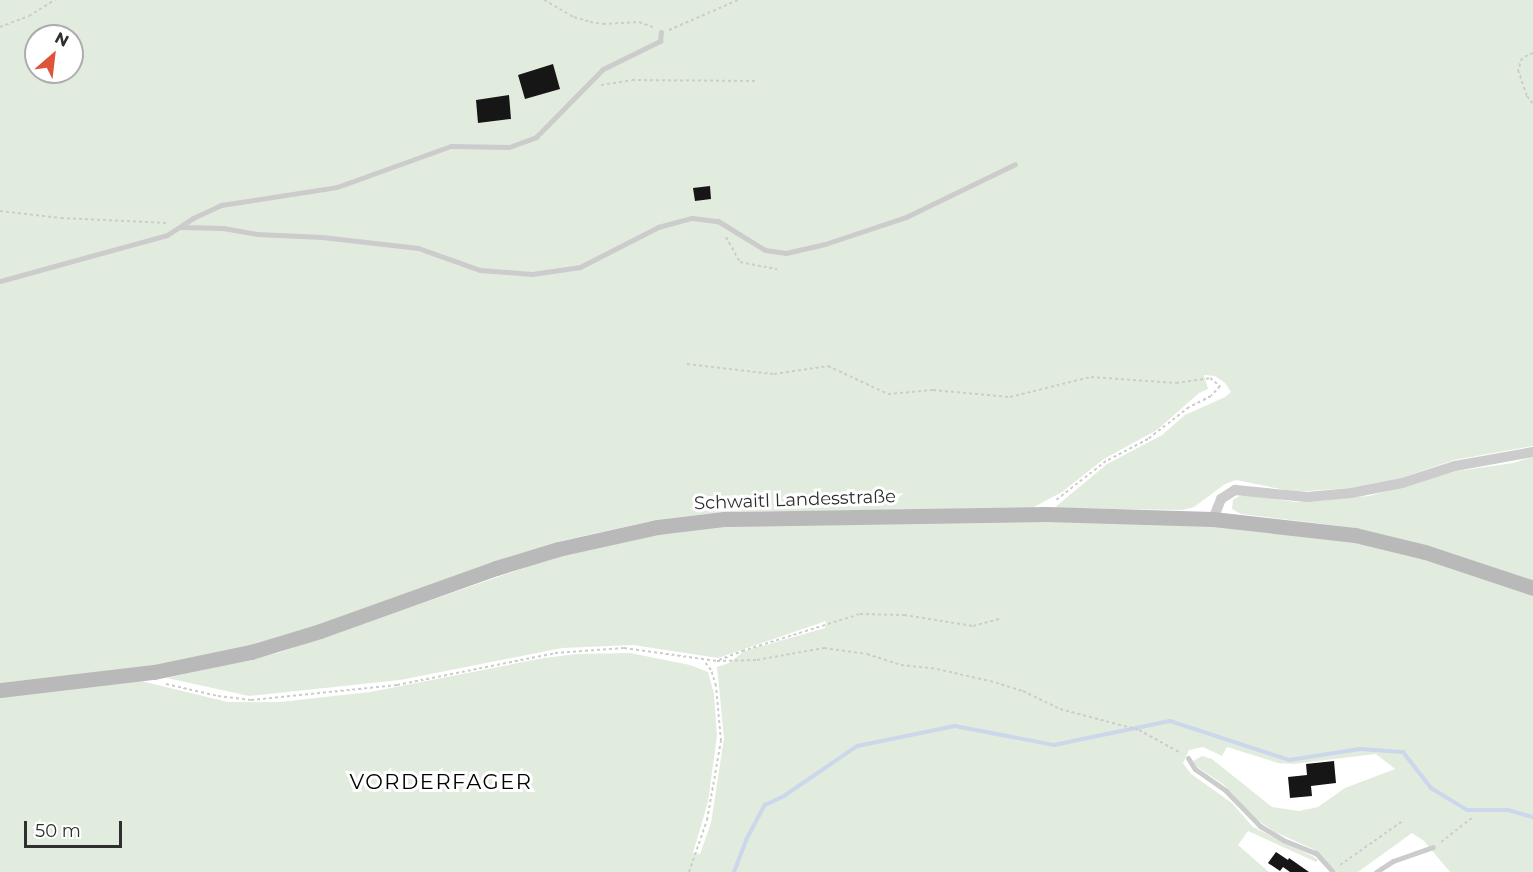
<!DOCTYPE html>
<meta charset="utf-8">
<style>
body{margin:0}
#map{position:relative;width:1533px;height:872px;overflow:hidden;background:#fff;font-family:Montserrat,sans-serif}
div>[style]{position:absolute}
.green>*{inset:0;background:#e2ecde}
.stream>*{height:4px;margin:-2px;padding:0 2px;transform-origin:2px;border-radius:2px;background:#cbd7eb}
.building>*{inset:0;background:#161616}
.path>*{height:2px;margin-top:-1px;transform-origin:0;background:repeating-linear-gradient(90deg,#ccc 0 3px,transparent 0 6px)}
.lane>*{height:5px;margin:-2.5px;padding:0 2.5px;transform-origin:2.5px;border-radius:2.5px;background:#ccc}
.street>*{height:10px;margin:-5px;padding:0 5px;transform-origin:5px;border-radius:5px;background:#ccc}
.secondary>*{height:15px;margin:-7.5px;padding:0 7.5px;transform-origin:7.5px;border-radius:7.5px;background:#b9b9b9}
span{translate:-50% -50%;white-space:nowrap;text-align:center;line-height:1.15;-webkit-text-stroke:6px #fff;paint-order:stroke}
.street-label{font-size:18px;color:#2f2f2f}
.quarter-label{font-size:21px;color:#000;letter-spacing:1.5px}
.north{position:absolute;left:24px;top:24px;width:60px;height:60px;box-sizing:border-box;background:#fff;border:2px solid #acacac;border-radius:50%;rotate:28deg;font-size:16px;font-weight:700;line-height:24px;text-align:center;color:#2f2f2f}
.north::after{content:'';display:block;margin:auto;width:21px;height:27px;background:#de533a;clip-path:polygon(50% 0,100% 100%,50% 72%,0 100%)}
.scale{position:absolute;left:24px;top:821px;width:98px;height:27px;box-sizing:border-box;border:3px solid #2f2f2f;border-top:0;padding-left:8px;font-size:18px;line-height:21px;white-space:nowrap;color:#2f2f2f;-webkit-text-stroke:4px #fff;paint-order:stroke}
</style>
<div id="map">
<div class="green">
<i style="clip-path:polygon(evenodd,0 0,1533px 0,1533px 446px,1454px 460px,1401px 478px,1350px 488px,1295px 492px,1236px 480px,1225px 484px,1194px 507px,1183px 510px,1054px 508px,1107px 464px,1162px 435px,1185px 415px,1225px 397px,1231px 392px,1225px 383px,1215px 376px,1204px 375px,1208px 389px,1199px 393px,1157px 430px,1104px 459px,1062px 492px,1032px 508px,723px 512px,656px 520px,556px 542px,318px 625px,250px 646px,153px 666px,0 683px,0 0,36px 36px,72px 36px,72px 72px,36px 72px,36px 36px)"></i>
<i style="clip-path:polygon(1533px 457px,1533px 581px,1356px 528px,1241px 514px,1232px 509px,1233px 500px,1239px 496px,1252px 495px,1295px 502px,1369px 496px,1457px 471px,1513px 463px)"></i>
<i style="clip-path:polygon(1046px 521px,1213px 526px,1353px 542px,1423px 559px,1533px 595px,1533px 872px,1450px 872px,1424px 841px,1412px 833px,1358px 872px,1337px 872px,1313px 849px,1275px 832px,1253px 817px,1224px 785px,1196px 766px,1193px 761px,1202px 756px,1212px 759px,1272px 807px,1299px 811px,1318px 807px,1345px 788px,1395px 769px,1376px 754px,1293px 764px,1278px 763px,1227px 747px,1222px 756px,1203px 747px,1189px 750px,1183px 763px,1191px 774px,1232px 803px,1253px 827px,1314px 857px,1318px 860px,1316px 862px,1248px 831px,1238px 845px,1269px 872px,0 872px,0 697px,141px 681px,228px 702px,280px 702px,370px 692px,544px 658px,577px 654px,630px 653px,690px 665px,708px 672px,714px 694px,717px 736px,708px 802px,693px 853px,700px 854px,711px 823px,724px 738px,717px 667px,729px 663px,744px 651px,825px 628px,826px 621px,718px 658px,633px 645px,562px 648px,400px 680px,249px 696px,167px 678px,278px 653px,553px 558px,658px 533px,724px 526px)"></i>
</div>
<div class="stream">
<i style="left:734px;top:872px;width:34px;rotate:-69deg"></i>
<i style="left:746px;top:840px;width:40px;rotate:-62deg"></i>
<i style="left:765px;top:805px;width:21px;rotate:-25deg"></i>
<i style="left:784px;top:796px;width:88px;rotate:-34.4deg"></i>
<i style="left:857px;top:746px;width:100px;rotate:-11.5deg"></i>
<i style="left:955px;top:726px;width:101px;rotate:10.9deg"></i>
<i style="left:1054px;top:745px;width:118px;rotate:-11.7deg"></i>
<i style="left:1170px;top:721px;width:125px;rotate:18.1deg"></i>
<i style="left:1289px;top:760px;width:72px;rotate:-8.8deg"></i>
<i style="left:1360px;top:749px;width:43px;rotate:4deg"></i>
<i style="left:1403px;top:752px;width:46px;rotate:52.1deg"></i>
<i style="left:1431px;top:788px;width:42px;rotate:31.4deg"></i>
<i style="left:1467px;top:810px;width:41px"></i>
<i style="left:1508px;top:810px;width:26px;rotate:16deg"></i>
</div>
<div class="building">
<i style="clip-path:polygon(553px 64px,560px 89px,525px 99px,518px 75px)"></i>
<i style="clip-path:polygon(509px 95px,511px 119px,478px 123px,476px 100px)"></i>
<i style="clip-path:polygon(710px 186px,711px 199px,695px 201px,693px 188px)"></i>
<i style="clip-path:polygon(1334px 761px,1336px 783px,1311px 786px,1312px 796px,1290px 798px,1288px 777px,1307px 775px,1306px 764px)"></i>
<i style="clip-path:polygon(1276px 852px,1288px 860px,1289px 858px,1309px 872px,1290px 872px,1283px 867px,1280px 871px,1268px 863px)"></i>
</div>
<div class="path">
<i style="left:544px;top:0;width:34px;rotate:30deg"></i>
<i style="left:574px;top:17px;width:17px;rotate:17deg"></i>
<i style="left:590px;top:22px;width:13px;rotate:9deg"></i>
<i style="left:603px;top:24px;width:36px;rotate:-3deg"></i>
<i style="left:639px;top:22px;width:15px;rotate:20deg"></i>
<i style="left:0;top:27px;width:31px;rotate:-21deg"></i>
<i style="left:29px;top:16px;width:31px;rotate:-32deg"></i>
<i style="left:669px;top:30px;width:75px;rotate:-23.5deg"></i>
<i style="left:1533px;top:53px;width:12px;rotate:156deg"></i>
<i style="left:1522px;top:58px;width:13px;rotate:108deg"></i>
<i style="left:1518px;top:70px;width:28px;rotate:71deg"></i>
<i style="left:1527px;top:96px;width:10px;rotate:53deg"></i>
<i style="left:601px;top:85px;width:31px;rotate:-9deg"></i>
<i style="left:632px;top:80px;width:126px;rotate:0.5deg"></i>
<i style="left:0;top:211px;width:61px;rotate:6.5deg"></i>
<i style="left:61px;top:218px;width:106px;rotate:2.7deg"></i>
<i style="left:726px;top:237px;width:29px;rotate:61deg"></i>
<i style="left:740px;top:262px;width:38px;rotate:11deg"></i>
<i style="left:687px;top:364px;width:88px;rotate:6.6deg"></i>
<i style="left:774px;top:374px;width:55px;rotate:-8.4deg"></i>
<i style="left:828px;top:366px;width:66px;rotate:25deg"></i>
<i style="left:888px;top:394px;width:45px;rotate:-5.1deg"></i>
<i style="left:933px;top:390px;width:77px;rotate:5.2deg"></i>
<i style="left:1010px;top:397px;width:83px;rotate:-13.9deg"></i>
<i style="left:1091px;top:377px;width:85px;rotate:4deg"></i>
<i style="left:1176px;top:383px;width:34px;rotate:-8deg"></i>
<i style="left:1210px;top:378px;width:13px;rotate:39deg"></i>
<i style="left:1220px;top:386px;width:13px;rotate:132deg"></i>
<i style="left:1211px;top:396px;width:25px;rotate:153deg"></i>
<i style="left:1189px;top:407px;width:52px;rotate:142deg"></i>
<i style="left:1148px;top:439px;width:47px;rotate:152.4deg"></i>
<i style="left:1106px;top:461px;width:63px;rotate:142deg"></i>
<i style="left:719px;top:660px;width:25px;rotate:-21deg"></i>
<i style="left:742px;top:651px;width:124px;rotate:-17.4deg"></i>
<i style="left:860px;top:614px;width:44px;rotate:1.3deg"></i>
<i style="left:904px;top:615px;width:70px;rotate:9.1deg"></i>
<i style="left:973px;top:626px;width:28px;rotate:-15deg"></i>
<i style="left:166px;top:684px;width:53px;rotate:13deg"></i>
<i style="left:218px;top:696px;width:33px;rotate:7deg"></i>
<i style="left:251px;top:700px;width:147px;rotate:-5.9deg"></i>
<i style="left:397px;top:685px;width:161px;rotate:-11.4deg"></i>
<i style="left:555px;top:653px;width:69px;rotate:-4.1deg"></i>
<i style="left:624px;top:648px;width:94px;rotate:8deg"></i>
<i style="left:717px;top:661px;width:40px;rotate:-1.4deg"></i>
<i style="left:757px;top:660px;width:68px;rotate:-10.2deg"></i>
<i style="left:824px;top:648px;width:43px;rotate:7.9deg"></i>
<i style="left:867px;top:654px;width:36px;rotate:18deg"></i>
<i style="left:901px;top:665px;width:36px;rotate:6deg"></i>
<i style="left:937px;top:669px;width:54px;rotate:12.8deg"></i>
<i style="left:990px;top:681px;width:34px;rotate:17deg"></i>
<i style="left:1023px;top:691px;width:41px;rotate:25.9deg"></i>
<i style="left:1060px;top:709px;width:82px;rotate:14.9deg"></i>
<i style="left:1139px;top:730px;width:48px;rotate:28.7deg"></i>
<i style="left:1441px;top:842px;width:41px;rotate:-38deg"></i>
<i style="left:1340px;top:865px;width:78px;rotate:-35.1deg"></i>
<i style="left:689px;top:872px;width:55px;rotate:-70.9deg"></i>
<i style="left:707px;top:820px;width:80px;rotate:-80deg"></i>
<i style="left:721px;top:741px;width:55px;rotate:-95.2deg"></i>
<i style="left:716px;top:686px;width:17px;rotate:-107deg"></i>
<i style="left:711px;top:670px;width:11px;rotate:-128deg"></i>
</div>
<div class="lane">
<i style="left:181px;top:227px;width:42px;rotate:1.4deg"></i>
<i style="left:223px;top:228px;width:34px;rotate:10deg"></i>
<i style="left:256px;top:234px;width:66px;rotate:2.6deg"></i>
<i style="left:322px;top:237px;width:97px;rotate:6.5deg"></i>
<i style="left:418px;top:248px;width:66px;rotate:19.5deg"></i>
<i style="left:480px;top:270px;width:52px;rotate:4.4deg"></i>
<i style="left:532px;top:274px;width:49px;rotate:-8.3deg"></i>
<i style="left:580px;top:267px;width:88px;rotate:-27.1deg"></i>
<i style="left:658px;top:227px;width:35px;rotate:-15deg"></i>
<i style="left:692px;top:218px;width:26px;rotate:7deg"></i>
<i style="left:718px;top:221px;width:55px;rotate:31.7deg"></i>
<i style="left:765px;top:250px;width:21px;rotate:8deg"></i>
<i style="left:786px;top:253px;width:40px;rotate:-13deg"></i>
<i style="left:825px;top:244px;width:85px;rotate:-18.4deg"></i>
<i style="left:906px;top:217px;width:121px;rotate:-25.9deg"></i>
<i style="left:0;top:281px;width:173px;rotate:-15.4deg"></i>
<i style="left:167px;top:235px;width:31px;rotate:-33deg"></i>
<i style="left:193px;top:218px;width:31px;rotate:-25deg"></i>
<i style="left:221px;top:205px;width:117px;rotate:-8.8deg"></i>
<i style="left:337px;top:187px;width:121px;rotate:-19.8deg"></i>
<i style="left:451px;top:146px;width:58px;rotate:1deg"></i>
<i style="left:509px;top:147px;width:29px;rotate:-20deg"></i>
<i style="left:536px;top:137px;width:95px;rotate:-45.4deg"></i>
<i style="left:603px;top:69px;width:64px;rotate:-26.2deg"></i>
<i style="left:660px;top:41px;width:9px;rotate:-84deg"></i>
<i style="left:1188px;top:758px;width:13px;rotate:58deg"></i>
<i style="left:1195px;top:769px;width:38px;rotate:35deg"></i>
<i style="left:1226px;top:791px;width:49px;rotate:45.8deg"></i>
<i style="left:1260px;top:826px;width:27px;rotate:31deg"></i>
<i style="left:1283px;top:840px;width:35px;rotate:22deg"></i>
<i style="left:1316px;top:853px;width:25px;rotate:48deg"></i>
<i style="left:1376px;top:872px;width:20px;rotate:-33deg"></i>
<i style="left:1393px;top:861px;width:42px;rotate:-19.3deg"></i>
</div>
<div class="street">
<i style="left:1213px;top:519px;width:22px;rotate:-68deg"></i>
<i style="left:1221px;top:499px;width:17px;rotate:-33deg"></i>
<i style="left:1235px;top:490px;width:72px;rotate:5.6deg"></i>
<i style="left:1307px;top:497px;width:44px;rotate:-5.2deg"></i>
<i style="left:1351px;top:493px;width:52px;rotate:-11.1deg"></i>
<i style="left:1402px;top:483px;width:56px;rotate:-17.8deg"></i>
<i style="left:1455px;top:466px;width:79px;rotate:-10.2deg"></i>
</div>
<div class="secondary">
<i style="left:0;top:690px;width:155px;rotate:-6.7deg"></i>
<i style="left:154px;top:672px;width:99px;rotate:-11.7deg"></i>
<i style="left:251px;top:652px;width:72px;rotate:-16.9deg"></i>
<i style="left:320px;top:631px;width:187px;rotate:-19.7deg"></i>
<i style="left:496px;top:568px;width:65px;rotate:-17deg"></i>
<i style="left:558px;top:549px;width:101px;rotate:-12.5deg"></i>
<i style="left:657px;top:527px;width:67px;rotate:-6.8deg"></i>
<i style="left:724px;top:519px;width:322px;rotate:-0.9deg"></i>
<i style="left:1046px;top:514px;width:167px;rotate:1.7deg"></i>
<i style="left:1213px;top:519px;width:143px;rotate:6.4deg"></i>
<i style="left:1355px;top:535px;width:72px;rotate:13.7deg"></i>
<i style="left:1425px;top:552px;width:114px;rotate:18.4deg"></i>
</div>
<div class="street-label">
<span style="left:795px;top:500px;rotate:-2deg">Schwaitl Landesstraße</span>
</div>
<div class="quarter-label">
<span style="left:441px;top:782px">VORDERFAGER</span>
</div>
<div class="north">N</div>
<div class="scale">50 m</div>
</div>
